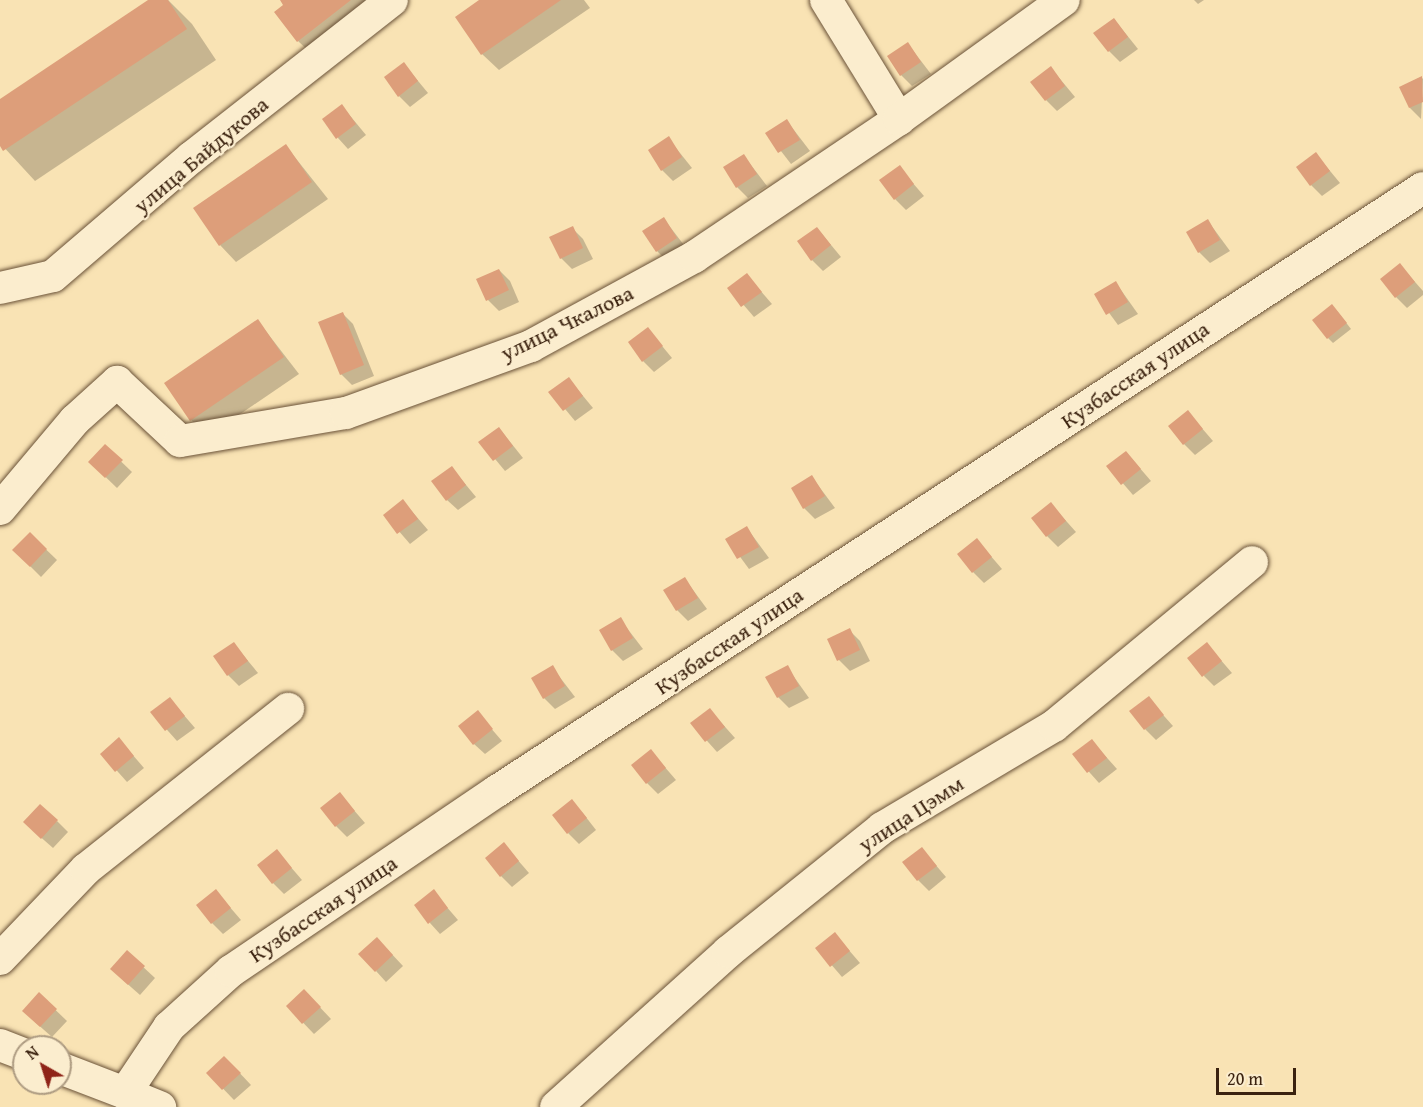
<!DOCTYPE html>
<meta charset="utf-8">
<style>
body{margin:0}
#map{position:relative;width:1423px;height:1107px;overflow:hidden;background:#f9e3b4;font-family:"Gentium Book Plus",serif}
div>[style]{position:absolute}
.shadow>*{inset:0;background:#0003}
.building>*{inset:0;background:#dd9e7a}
.roads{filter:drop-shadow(0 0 2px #6a5238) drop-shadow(0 0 2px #6a5238)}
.minor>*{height:32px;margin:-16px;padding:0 16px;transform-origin:16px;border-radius:16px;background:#fbedce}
span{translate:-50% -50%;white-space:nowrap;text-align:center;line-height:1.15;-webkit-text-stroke:4.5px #fbedce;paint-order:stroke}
.street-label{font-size:22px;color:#3b220f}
.north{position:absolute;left:12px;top:1035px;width:60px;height:60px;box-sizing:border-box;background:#fbedce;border:2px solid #ae9c82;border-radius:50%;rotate:321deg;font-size:16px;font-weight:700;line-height:24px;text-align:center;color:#3b220f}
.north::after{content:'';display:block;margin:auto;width:21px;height:27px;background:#8f2418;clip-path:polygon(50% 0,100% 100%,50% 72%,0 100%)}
.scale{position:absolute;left:1216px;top:1068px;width:80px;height:27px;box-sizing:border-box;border:3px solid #3b220f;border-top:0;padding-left:8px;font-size:18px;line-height:21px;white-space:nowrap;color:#3b220f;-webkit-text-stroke:4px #fbedce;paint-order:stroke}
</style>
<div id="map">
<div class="shadow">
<i style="clip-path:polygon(151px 0,168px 0,192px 24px,216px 60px,35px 181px,0 143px,0 101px)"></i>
<i style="clip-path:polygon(282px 0,370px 0,315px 57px,298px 41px)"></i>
<i style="clip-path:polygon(482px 0,584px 0,590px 8px,499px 70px,482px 54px)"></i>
<i style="clip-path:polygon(1194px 0,1204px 0,1198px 4px)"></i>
<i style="clip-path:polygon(1114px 19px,1138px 49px,1120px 62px,1109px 51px)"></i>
<i style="clip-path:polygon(908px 44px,931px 74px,912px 86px,901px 75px)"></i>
<i style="clip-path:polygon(404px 64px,428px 93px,410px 107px,399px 96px)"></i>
<i style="clip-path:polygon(1051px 68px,1075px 97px,1057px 111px,1046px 100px)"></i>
<i style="clip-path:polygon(1421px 77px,1423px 79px,1421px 119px,1410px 108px,1401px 87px)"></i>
<i style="clip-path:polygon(342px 106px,366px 135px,348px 149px,338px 138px)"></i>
<i style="clip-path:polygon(787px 121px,810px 151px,791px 164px,767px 133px)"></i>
<i style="clip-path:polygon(668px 138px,692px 168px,673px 181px,662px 170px)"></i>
<i style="clip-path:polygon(286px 146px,328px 199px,236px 262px,220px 245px)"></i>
<i style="clip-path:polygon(1316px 154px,1340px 183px,1322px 196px,1311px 185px)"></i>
<i style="clip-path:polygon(744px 156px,767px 186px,748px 198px,737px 187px)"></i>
<i style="clip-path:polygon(899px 167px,924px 196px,906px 210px,895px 199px)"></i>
<i style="clip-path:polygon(664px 219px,687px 249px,668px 262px,657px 251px)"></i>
<i style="clip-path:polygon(1208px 221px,1230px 251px,1210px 263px,1199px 252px)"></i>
<i style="clip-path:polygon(572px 228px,583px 239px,593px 259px,572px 269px,561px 258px)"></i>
<i style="clip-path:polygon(817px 228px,841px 257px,823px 271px,812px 260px)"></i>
<i style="clip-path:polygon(1400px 265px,1423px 291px,1423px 295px,1407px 308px,1396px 297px)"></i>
<i style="clip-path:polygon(499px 270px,510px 281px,519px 302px,499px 311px,488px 300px)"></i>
<i style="clip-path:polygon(747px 275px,772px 304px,754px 317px,729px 288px)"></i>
<i style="clip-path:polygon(1116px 283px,1138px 314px,1118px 325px,1096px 295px)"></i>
<i style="clip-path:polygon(1337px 311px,1351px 329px,1333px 343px,1328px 338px)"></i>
<i style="clip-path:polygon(342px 313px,353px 324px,374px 376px,352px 385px,341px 374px)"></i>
<i style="clip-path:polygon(258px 321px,299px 374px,208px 436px,191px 420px)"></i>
<i style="clip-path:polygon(648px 329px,672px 358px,654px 372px,643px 361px)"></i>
<i style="clip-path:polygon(569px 379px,593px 408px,575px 421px,551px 392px)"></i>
<i style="clip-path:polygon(1188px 412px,1213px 441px,1195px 455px,1184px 444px)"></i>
<i style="clip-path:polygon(499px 428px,523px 458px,505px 471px,481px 442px)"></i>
<i style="clip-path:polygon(105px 446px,132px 472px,117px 488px,90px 462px)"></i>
<i style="clip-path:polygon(1126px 452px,1151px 481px,1133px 495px,1108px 466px)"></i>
<i style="clip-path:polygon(452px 468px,476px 497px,458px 510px,447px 500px)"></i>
<i style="clip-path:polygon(812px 477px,835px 508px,815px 519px,804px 508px)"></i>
<i style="clip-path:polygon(403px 501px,428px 530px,410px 544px,385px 515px)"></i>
<i style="clip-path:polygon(1051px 504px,1076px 532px,1058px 547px,1047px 536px)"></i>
<i style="clip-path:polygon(747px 528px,769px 558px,749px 569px,727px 539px)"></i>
<i style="clip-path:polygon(30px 534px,57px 560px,41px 577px,14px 550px)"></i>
<i style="clip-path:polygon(977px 540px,1002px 569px,984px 583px,973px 572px)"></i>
<i style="clip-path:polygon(685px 579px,707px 609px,688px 621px,677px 610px)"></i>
<i style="clip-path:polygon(620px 619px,643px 649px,623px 661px,612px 650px)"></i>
<i style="clip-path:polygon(849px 630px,860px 641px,870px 661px,850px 671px,839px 660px,829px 640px)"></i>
<i style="clip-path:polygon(234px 644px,258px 673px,239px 686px,228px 675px)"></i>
<i style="clip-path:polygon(1207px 644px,1232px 673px,1214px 686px,1204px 676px)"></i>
<i style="clip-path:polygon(552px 667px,575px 697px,555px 709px,544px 698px)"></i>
<i style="clip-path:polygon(787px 667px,809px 698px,789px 708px,778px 697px)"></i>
<i style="clip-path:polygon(1148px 698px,1173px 726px,1156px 740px,1145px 729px)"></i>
<i style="clip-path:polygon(170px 699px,195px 728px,177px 741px,152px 713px)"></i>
<i style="clip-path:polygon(710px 710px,735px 738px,717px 752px,692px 724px)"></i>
<i style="clip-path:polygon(477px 712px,502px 741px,485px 754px,474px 744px)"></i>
<i style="clip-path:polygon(119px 739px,144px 768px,127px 782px,102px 754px)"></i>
<i style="clip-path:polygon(1092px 741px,1117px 769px,1099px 783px,1074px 755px)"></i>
<i style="clip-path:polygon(651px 751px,676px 780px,658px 794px,647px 783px)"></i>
<i style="clip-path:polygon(340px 794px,365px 823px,347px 837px,336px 826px)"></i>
<i style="clip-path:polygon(582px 812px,596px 830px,579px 844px,568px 833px)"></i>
<i style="clip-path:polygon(57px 821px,68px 832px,53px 848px,36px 833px)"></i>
<i style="clip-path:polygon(504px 844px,529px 873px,512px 887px,501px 876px)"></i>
<i style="clip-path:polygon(922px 849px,946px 877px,929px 891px,918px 880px)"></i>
<i style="clip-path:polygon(277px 851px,302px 880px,284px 894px,273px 883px)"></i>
<i style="clip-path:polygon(216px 891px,241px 920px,223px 934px,212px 923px)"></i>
<i style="clip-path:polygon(433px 891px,458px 920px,440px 934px,430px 923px)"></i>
<i style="clip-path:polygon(835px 934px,860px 963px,842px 977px,817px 948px)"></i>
<i style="clip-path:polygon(388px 950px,403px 966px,386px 982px,376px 971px)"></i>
<i style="clip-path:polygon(127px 952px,155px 978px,140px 995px,123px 980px)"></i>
<i style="clip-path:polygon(39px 994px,67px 1021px,52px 1037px,35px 1022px)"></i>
<i style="clip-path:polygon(315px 1002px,331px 1019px,314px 1034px,288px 1007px)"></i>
<i style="clip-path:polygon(235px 1068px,251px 1085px,234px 1100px,208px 1073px)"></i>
</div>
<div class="building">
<i style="clip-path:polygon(148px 0,168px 0,187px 29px,3px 151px,0 146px,0 99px)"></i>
<i style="clip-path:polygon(280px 0,351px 0,297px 42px,274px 12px,283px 5px)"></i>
<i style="clip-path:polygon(479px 0,561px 0,481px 55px,455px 17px)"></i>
<i style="clip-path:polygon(1114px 18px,1128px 37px,1108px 52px,1093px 33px)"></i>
<i style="clip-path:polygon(908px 42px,921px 62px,900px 76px,887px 56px)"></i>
<i style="clip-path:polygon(404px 62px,418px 81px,398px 97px,384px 77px)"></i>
<i style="clip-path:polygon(1051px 66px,1065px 86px,1045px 101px,1030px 82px)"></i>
<i style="clip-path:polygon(1422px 76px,1423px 102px,1409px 108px,1399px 87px)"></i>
<i style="clip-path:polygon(342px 104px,356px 124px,336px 139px,322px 119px)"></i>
<i style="clip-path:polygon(787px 119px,800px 140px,778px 153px,765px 133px)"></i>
<i style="clip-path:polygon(669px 136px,682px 157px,661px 171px,648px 150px)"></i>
<i style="clip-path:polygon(286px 144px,312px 182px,219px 246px,193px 208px)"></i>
<i style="clip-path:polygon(1316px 152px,1330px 171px,1310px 186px,1296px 167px)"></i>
<i style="clip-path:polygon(744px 154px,757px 174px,736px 188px,723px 167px)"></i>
<i style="clip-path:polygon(900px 165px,914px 184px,894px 200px,879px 180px)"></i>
<i style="clip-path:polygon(664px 217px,677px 238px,656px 252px,642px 231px)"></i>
<i style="clip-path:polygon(1208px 219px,1220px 240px,1198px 253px,1186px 232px)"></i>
<i style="clip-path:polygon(573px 226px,583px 248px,560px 259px,549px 237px)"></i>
<i style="clip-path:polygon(817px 227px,831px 245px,811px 261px,797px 241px)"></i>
<i style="clip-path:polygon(1400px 263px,1415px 282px,1395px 298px,1380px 279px)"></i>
<i style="clip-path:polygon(499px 269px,509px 290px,486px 301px,476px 279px)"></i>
<i style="clip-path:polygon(747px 273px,762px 292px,741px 307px,727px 288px)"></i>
<i style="clip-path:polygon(1116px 281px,1128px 302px,1106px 315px,1094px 294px)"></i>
<i style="clip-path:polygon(1332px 304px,1347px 323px,1327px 339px,1312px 320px)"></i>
<i style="clip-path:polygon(343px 312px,364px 365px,340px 375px,318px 322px)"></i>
<i style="clip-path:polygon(258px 319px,284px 357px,190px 421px,164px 383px)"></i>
<i style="clip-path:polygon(648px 327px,663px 346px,642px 362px,628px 342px)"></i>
<i style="clip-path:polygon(569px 377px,583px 396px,563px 411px,548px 392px)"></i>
<i style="clip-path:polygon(1188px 410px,1203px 429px,1183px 445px,1168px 426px)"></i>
<i style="clip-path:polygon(499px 427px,513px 446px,493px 461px,478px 442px)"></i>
<i style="clip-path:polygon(105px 444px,123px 460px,105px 478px,88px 462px)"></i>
<i style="clip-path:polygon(1126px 451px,1141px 469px,1121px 485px,1106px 466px)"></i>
<i style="clip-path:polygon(452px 466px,466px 485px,446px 501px,431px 481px)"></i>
<i style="clip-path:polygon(812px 475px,825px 496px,803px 509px,791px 488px)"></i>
<i style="clip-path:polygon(403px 499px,418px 519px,397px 534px,383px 515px)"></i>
<i style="clip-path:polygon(1051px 502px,1066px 521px,1046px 537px,1031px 518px)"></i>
<i style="clip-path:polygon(747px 526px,759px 547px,737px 559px,725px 539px)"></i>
<i style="clip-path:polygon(30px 532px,47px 549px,30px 567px,12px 550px)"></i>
<i style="clip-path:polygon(977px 538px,992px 557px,972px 573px,957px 554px)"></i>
<i style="clip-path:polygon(685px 577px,698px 598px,676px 611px,663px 590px)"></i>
<i style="clip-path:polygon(621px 617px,633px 638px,611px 651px,599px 630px)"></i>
<i style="clip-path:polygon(850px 628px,860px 650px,837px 661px,827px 639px)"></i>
<i style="clip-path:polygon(234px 642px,248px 661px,227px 676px,213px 656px)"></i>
<i style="clip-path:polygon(1207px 642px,1222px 661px,1202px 677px,1187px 658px)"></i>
<i style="clip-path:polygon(553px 665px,565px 686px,543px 699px,531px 678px)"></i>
<i style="clip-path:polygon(788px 665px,799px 686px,777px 698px,765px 677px)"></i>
<i style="clip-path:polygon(1149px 696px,1164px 715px,1144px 730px,1129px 711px)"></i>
<i style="clip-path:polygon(170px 697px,185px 716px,165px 731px,150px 712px)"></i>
<i style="clip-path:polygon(710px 708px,725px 727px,705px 742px,690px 723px)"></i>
<i style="clip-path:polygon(478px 710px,493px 729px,473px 745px,458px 726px)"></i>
<i style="clip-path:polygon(119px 737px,134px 756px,115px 772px,100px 754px)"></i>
<i style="clip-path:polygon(1092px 739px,1107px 758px,1087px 773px,1072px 754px)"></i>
<i style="clip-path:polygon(651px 749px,666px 768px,646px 784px,631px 765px)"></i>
<i style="clip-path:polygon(340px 792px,355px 811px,335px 827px,320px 808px)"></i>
<i style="clip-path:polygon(572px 799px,587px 818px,567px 834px,552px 815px)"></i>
<i style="clip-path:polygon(40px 804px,58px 820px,41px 839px,23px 822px)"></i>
<i style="clip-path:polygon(504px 842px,519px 861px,500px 877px,485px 858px)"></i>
<i style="clip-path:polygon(922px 847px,937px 866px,917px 881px,902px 862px)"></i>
<i style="clip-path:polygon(277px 849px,292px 868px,272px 884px,257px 865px)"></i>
<i style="clip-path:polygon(216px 889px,231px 908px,211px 924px,196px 905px)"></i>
<i style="clip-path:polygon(434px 889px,448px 908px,428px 924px,414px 905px)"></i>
<i style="clip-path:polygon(835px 932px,850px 951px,830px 967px,815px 948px)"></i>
<i style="clip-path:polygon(377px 937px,393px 955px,375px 972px,358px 954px)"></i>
<i style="clip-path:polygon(127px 950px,145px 966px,128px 985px,110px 969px)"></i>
<i style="clip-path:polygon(304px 989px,321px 1007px,302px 1024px,286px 1006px)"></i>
<i style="clip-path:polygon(39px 992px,57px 1009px,40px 1027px,22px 1011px)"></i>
<i style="clip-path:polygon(224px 1056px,241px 1073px,222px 1090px,206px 1073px)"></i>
</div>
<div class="roads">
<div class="minor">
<i style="left:826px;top:0;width:140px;rotate:58.5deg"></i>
<i style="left:0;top:288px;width:54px;rotate:-12.8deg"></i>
<i style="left:53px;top:276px;width:183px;rotate:-40.6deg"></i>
<i style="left:192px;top:157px;width:254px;rotate:-38.1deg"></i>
<i style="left:0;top:509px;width:116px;rotate:-49.9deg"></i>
<i style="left:75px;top:420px;width:57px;rotate:-42.1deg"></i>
<i style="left:117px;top:382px;width:86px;rotate:43.1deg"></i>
<i style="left:180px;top:441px;width:168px;rotate:-9.6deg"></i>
<i style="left:346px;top:413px;width:197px;rotate:-19.9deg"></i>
<i style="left:531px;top:346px;width:186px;rotate:-28.6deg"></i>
<i style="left:694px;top:257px;width:247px;rotate:-33.9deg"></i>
<i style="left:899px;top:119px;width:203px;rotate:-35.8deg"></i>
<i style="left:0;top:959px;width:124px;rotate:-46.3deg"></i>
<i style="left:86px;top:869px;width:258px;rotate:-38.4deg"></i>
<i style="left:0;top:1045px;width:26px;rotate:21deg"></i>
<i style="left:60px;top:1068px;width:70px;rotate:21deg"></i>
<i style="left:125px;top:1093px;width:79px;rotate:-56.3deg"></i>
<i style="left:169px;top:1027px;width:84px;rotate:-42.1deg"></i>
<i style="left:231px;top:971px;width:321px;rotate:-34.1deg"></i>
<i style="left:497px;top:791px;width:1105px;rotate:-33.07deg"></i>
<i style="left:125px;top:1093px;width:38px;rotate:22deg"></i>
<i style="left:556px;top:1107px;width:232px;rotate:-42deg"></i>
<i style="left:728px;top:952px;width:198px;rotate:-38.8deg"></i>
<i style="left:882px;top:828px;width:200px;rotate:-30.7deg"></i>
<i style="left:1054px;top:726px;width:257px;rotate:-39.6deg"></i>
</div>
</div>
<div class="street-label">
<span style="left:201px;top:155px;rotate:-40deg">улица Байдукова</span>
<span style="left:567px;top:323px;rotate:-26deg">улица Чкалова</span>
<span style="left:1135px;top:375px;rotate:-34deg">Кузбасская улица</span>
<span style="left:729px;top:641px;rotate:-34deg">Кузбасская улица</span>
<span style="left:911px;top:814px;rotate:-33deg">улица Цэмм</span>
<span style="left:323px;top:909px;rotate:-34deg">Кузбасская улица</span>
</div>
<div class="north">N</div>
<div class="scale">20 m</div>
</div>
